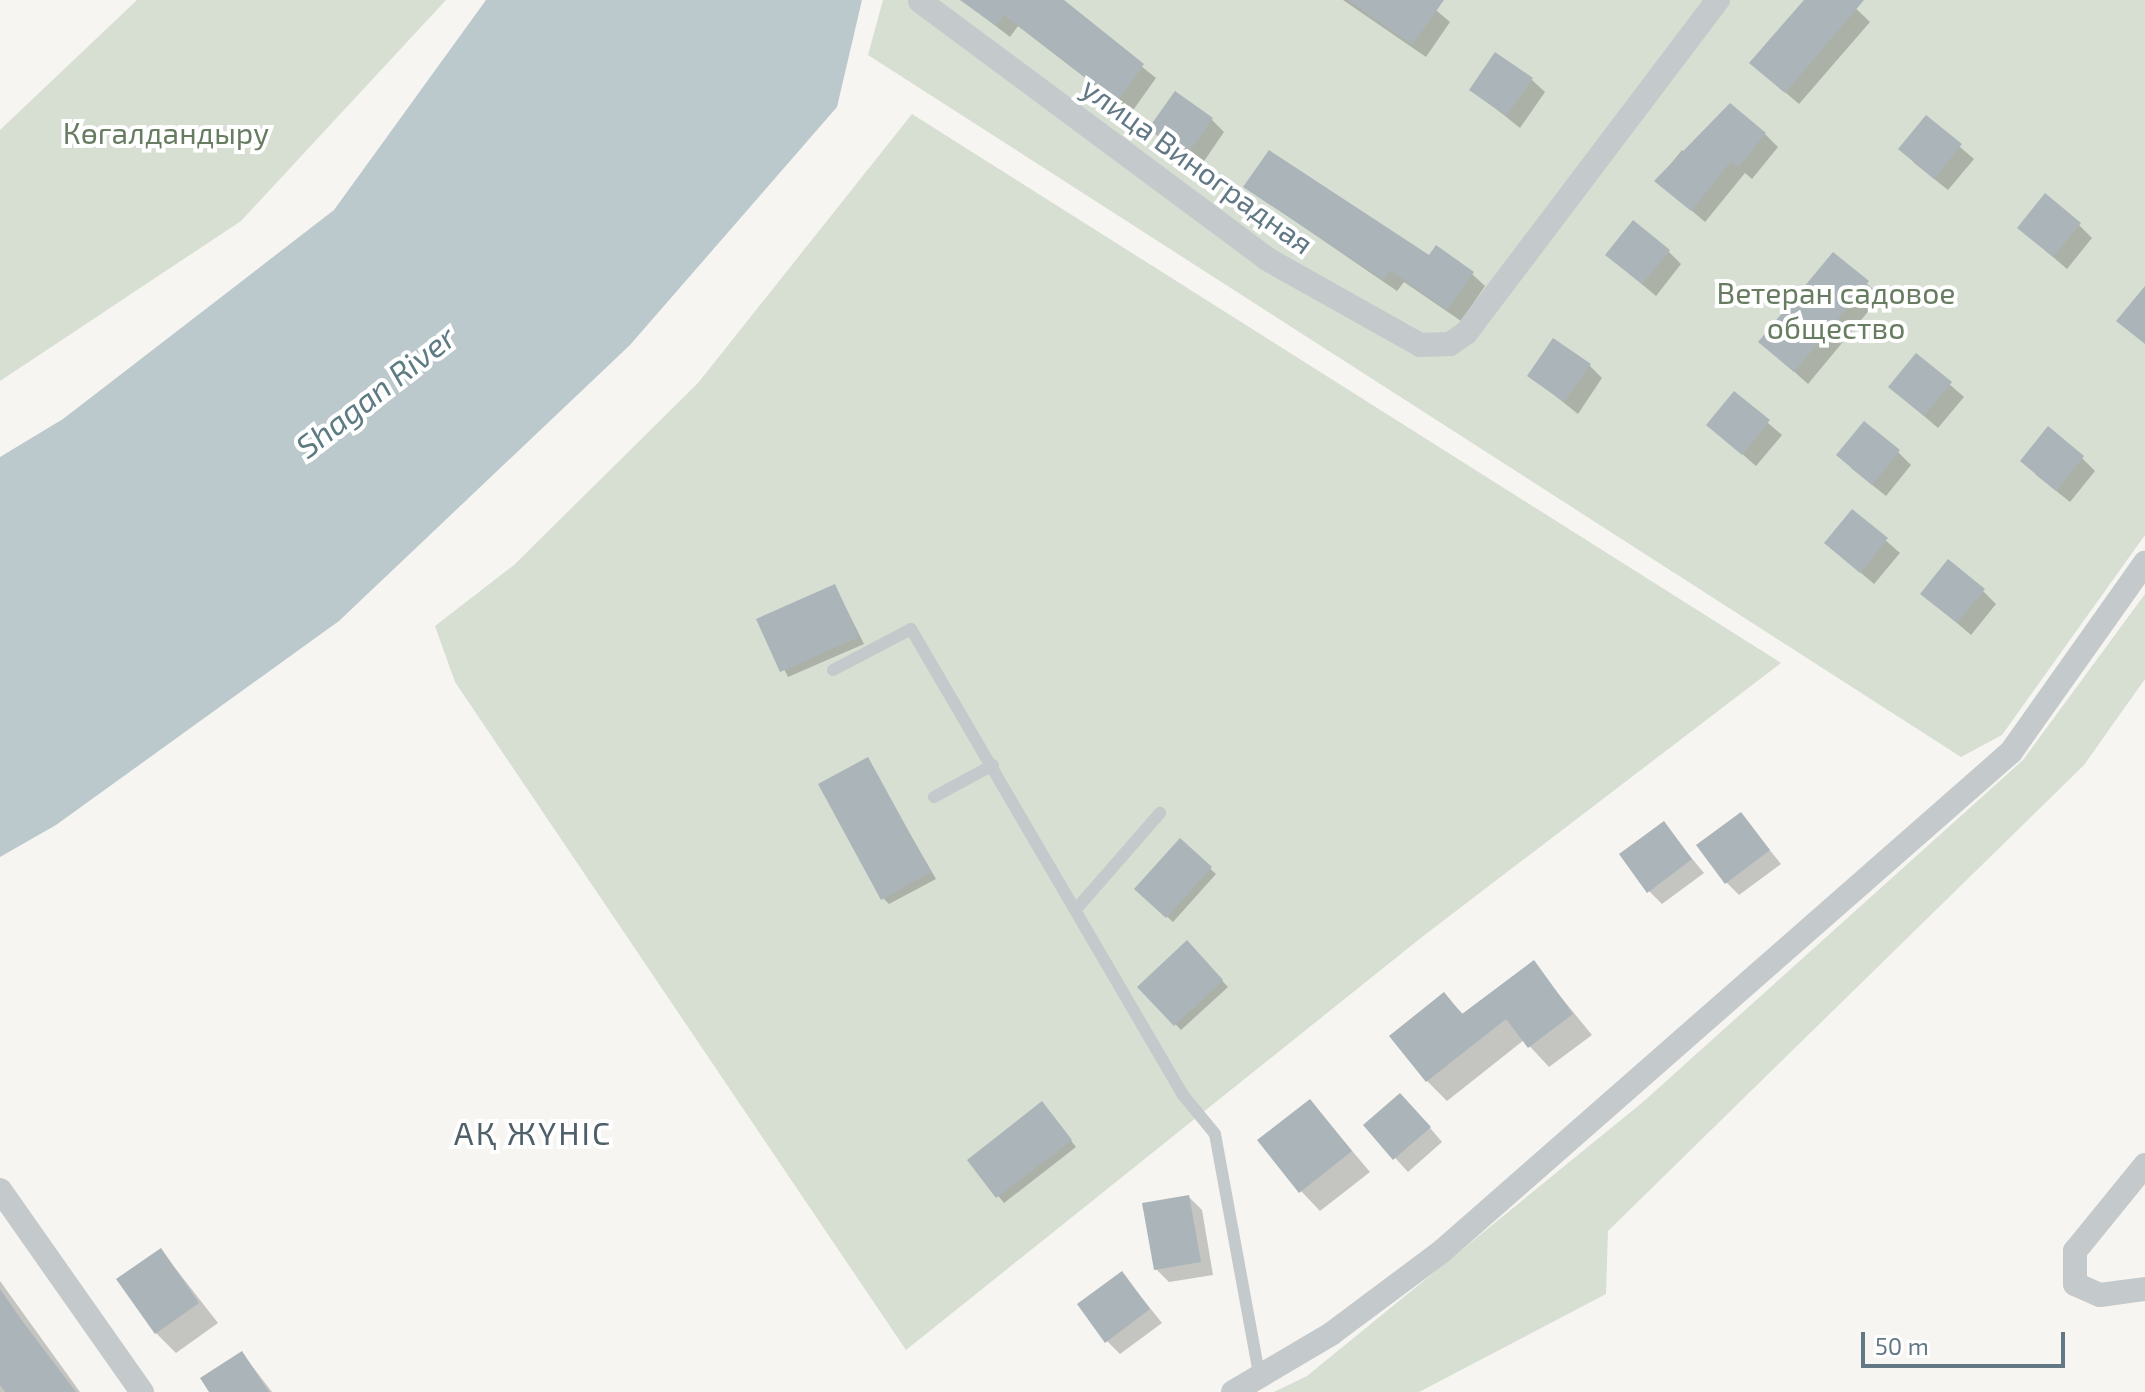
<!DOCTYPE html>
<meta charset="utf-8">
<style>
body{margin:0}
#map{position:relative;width:2145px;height:1392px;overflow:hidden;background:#f6f5f1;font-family:"Exo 2",sans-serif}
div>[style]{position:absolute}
.green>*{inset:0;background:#d7ded2}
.water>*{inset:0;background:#bbc9cd}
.shadow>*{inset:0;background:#0003}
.building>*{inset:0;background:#abb5b9}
.lane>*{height:12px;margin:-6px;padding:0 6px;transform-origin:6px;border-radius:6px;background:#c4c9cb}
.street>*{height:24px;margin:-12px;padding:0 12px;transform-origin:12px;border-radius:12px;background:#c4c9cb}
span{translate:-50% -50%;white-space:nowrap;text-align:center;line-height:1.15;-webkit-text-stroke:8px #fff;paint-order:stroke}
.park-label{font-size:30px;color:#687c61}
.street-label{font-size:30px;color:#627885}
.water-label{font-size:32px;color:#5d7b82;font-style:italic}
.neighbourhood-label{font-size:32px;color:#506069;letter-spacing:2px}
.scale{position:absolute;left:1861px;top:1332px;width:204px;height:36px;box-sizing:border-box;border:4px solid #627885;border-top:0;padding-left:10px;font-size:24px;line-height:28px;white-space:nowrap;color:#627885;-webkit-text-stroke:6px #fff;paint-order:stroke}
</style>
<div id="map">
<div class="green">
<i style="clip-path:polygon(137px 0,446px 0,241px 221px,0 381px,0 130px)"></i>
<i style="clip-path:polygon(883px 0,2145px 0,2145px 535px,2002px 735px,1961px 757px,868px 55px)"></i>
<i style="clip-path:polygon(912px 114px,1781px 663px,1422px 937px,906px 1350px,455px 682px,435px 626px,514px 565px,698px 383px)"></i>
<i style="clip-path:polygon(2145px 594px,2145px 679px,2084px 765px,1608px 1231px,1606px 1294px,1419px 1392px,1274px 1392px,1307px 1376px,1643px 1102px,2023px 760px)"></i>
</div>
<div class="water">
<i style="clip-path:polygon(486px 0,862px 0,837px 107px,630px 345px,339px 621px,56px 825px,0 857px,0 457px,63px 419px,334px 210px)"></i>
</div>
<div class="shadow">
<i style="clip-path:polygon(962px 0,1059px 0,1156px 78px,1131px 113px,1018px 26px,1010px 37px)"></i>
<i style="clip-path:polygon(1343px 0,1424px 0,1450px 22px,1426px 57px)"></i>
<i style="clip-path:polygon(1805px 0,1847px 0,1870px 22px,1799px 104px,1751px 63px)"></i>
<i style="clip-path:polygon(1532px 80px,1545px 92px,1520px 128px,1471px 89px)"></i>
<i style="clip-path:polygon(1926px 118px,1974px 159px,1948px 190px,1913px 162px)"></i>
<i style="clip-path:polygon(1211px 119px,1224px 132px,1200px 167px,1151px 129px)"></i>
<i style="clip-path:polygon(1765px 134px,1778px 147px,1752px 179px,1745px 173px,1705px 222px,1657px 181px,1682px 150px,1690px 156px)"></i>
<i style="clip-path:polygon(1245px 187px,1472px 274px,1485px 286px,1461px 321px,1404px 282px,1397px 291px)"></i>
<i style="clip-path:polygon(2079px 225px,2092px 238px,2067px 269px,2019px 228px)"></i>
<i style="clip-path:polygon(1668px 251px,1681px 264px,1656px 296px,1621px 267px)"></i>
<i style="clip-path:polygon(1833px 254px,1881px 296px,1808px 384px,1761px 342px)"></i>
<i style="clip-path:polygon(1916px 355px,1964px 397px,1938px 428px,1890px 387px)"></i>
<i style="clip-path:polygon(1589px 365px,1602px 378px,1578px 414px,1529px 375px)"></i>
<i style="clip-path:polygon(1734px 394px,1782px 435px,1756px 466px,1709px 425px)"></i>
<i style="clip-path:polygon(1898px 452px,1911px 465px,1886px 496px,1851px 468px)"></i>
<i style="clip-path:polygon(2082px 458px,2095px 471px,2070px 502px,2035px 474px)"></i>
<i style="clip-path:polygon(1852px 511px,1900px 553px,1874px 584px,1826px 543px)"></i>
<i style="clip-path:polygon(835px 586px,864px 644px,788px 677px,759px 620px)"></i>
<i style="clip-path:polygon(1983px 591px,1996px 604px,1971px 635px,1923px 594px)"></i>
<i style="clip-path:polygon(867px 760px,936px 879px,889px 904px,883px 898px)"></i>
<i style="clip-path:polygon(1741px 815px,1781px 864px,1739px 895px,1726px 882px)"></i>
<i style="clip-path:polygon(1663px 824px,1704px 873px,1662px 904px,1649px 891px)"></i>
<i style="clip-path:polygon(1180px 841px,1216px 874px,1173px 922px,1137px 889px)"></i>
<i style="clip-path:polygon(1187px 943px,1228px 987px,1181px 1030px,1140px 987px)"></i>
<i style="clip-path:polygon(1533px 963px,1592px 1035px,1549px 1067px,1524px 1040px,1447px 1101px,1427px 1081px,1444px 995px,1464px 1015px)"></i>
<i style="clip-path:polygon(1310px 1101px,1370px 1172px,1320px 1211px,1301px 1191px)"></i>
<i style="clip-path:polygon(1413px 1108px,1442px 1142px,1408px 1172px,1366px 1126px)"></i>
<i style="clip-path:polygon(1047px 1110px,1076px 1147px,1004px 1203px,969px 1160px)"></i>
<i style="clip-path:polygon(1189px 1197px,1202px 1210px,1213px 1275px,1169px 1282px,1156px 1269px)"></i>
<i style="clip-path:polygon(161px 1250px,218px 1323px,176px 1353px,156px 1333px)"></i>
<i style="clip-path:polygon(1122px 1273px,1162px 1323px,1120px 1354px,1107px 1341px)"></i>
<i style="clip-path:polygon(0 1281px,80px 1392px,0 1392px)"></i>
<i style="clip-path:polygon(242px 1353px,272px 1392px,212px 1392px)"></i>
</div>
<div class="building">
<i style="clip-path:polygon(960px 0,1064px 0,1144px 64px,1117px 102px,1004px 15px,996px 26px)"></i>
<i style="clip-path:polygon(1348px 0,1444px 0,1412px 45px)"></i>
<i style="clip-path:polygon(1804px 0,1864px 0,1785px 93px,1749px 63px)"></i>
<i style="clip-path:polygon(1495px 52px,1533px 78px,1506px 116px,1469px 90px)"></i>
<i style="clip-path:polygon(1175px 91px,1213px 118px,1186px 156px,1148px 129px)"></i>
<i style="clip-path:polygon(1730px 103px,1766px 133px,1738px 167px,1731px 161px,1691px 211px,1654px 181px)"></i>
<i style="clip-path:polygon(1926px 115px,1962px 144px,1934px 179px,1898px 149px)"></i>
<i style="clip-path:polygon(1269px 150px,1429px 255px,1436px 245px,1474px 272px,1447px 310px,1390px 270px,1384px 280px,1243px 187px)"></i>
<i style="clip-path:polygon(2045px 193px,2081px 223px,2053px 257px,2017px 228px)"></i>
<i style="clip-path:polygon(1633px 220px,1670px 250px,1642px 284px,1605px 255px)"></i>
<i style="clip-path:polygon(1833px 252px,1869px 281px,1794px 372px,1758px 342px)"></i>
<i style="clip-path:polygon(2145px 286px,2145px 344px,2116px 321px)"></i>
<i style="clip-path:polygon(1553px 338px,1591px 364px,1564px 402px,1527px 376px)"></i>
<i style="clip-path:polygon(1916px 353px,1952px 382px,1924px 416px,1888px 387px)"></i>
<i style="clip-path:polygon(1734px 391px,1770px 420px,1742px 455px,1706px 425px)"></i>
<i style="clip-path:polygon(1864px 421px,1900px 450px,1872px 485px,1836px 455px)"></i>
<i style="clip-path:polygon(2048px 426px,2084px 456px,2056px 491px,2020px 461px)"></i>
<i style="clip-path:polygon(1852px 509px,1888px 538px,1860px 573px,1824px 543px)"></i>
<i style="clip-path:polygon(1948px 559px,1985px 589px,1957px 623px,1920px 594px)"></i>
<i style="clip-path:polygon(835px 584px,859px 637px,780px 672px,756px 619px)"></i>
<i style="clip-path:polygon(868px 757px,931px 872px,881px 900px,818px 784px)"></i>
<i style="clip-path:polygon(1741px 812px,1770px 850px,1725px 884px,1696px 845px)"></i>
<i style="clip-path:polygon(1664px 821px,1692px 859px,1647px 893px,1619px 854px)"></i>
<i style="clip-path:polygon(1180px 838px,1212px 867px,1166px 918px,1134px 889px)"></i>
<i style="clip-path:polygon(1187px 940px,1223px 980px,1174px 1026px,1137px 987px)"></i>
<i style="clip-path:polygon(1534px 960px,1573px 1014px,1528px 1048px,1506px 1019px,1426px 1082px,1389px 1036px,1444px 992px,1462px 1014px)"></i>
<i style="clip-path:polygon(1400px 1093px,1431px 1127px,1393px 1160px,1363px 1125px)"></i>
<i style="clip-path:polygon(1310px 1099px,1352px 1151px,1299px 1193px,1257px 1140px)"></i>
<i style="clip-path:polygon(1042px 1101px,1072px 1140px,996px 1198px,967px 1160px)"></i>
<i style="clip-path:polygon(1189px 1195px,1201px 1262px,1154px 1270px,1142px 1203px)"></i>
<i style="clip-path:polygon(161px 1248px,199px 1303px,155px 1334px,116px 1279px)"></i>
<i style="clip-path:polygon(1122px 1271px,1150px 1309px,1105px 1343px,1077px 1304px)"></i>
<i style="clip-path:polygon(0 1289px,20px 1318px,76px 1392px,5px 1392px,0 1385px)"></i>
<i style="clip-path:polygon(242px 1351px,269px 1392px,209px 1392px,200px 1378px)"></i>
</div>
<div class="lane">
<i style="left:833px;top:670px;width:88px;rotate:-27.7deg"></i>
<i style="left:911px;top:629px;width:540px;rotate:59.73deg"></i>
<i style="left:1183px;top:1095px;width:50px;rotate:50.6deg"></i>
<i style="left:1215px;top:1134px;width:248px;rotate:79.6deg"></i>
<i style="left:934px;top:797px;width:67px;rotate:-28.5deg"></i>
<i style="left:1078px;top:907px;width:125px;rotate:-48.9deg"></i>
</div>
<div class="street">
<i style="left:920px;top:1px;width:432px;rotate:36.6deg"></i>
<i style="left:1267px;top:259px;width:176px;rotate:29.3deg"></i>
<i style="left:1420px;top:345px;width:30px;rotate:-2deg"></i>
<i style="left:1450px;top:344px;width:19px;rotate:-35deg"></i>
<i style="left:1466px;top:333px;width:418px;rotate:-52.9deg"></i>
<i style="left:2145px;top:1165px;width:111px;rotate:129.1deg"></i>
<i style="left:2075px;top:1251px;width:33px;rotate:90deg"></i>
<i style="left:2075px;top:1284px;width:27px;rotate:24deg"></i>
<i style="left:2100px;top:1295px;width:45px;rotate:-7.6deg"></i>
<i style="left:0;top:1190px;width:247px;rotate:54.9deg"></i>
<i style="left:1233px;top:1392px;width:114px;rotate:-30.6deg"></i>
<i style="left:1331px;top:1334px;width:137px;rotate:-36.7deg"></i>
<i style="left:1441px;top:1252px;width:758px;rotate:-41.26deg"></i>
<i style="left:2011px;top:752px;width:232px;rotate:-54.7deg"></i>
</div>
<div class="park-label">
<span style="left:166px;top:132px">Көгалдандыру</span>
<span style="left:1836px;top:309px">Ветеран садовое<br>общество</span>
</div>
<div class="street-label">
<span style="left:1198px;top:165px;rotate:36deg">улица Виноградная</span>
</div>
<div class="water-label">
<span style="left:375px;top:391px;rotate:-38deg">Shagan River</span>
</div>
<div class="neighbourhood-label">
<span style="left:533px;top:1132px">АҚ ЖҮНІС</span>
</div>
<div class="scale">50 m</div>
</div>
